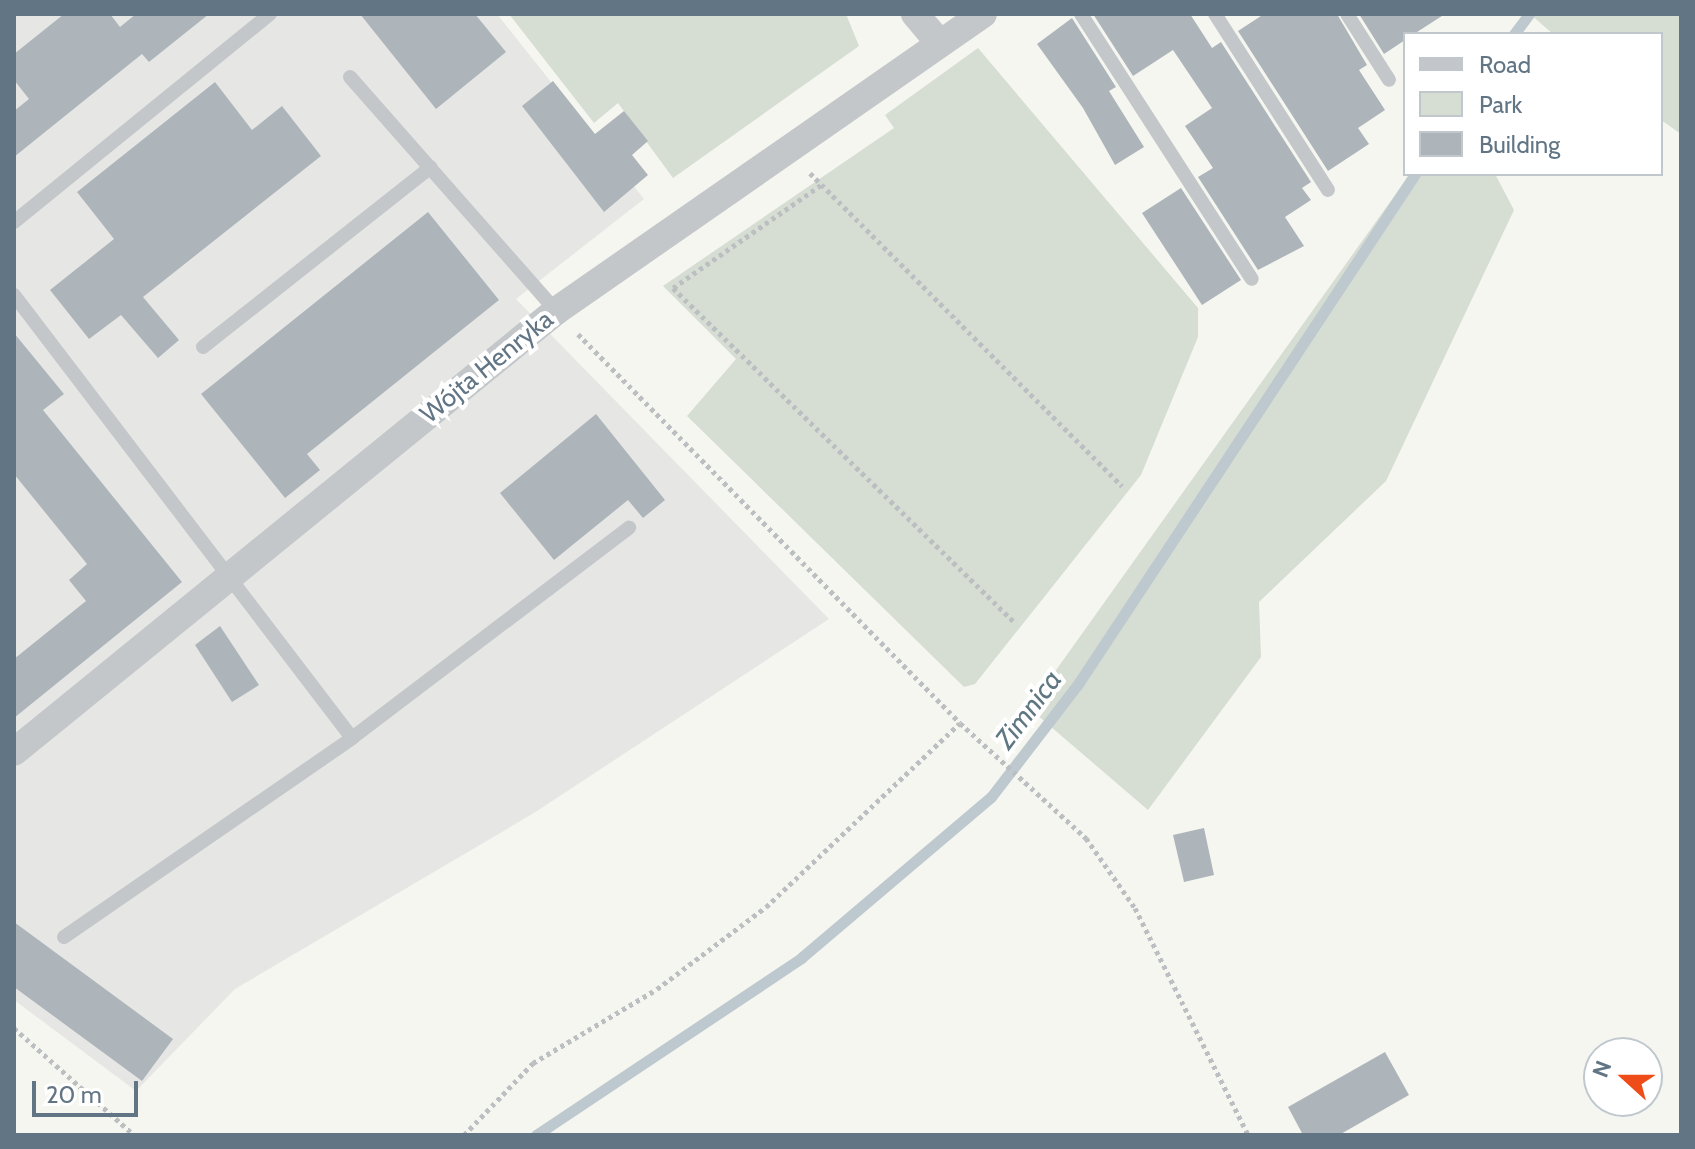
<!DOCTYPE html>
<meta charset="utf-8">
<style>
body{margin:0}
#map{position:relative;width:1695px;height:1149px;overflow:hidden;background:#f6f6f1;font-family:Cabin,sans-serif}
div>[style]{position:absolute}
.built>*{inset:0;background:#e6e7e5}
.green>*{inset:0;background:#d6ddd2}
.stream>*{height:11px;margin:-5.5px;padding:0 5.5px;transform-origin:5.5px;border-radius:5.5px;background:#bdc9ce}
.building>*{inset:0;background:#adb5ba}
.path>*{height:5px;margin-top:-2.5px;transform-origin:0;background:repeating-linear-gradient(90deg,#bcbfc1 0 4px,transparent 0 8px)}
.lane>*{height:14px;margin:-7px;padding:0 7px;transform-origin:7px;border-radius:7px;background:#c3c7ca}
.street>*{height:28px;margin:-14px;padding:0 14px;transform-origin:14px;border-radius:14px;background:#c3c7ca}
span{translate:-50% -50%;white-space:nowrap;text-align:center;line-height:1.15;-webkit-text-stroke:8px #fff;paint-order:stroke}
.street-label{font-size:26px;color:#627585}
.water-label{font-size:28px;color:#5e7782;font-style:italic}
.frame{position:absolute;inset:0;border:16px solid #627585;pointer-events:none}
.legend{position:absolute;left:1403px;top:32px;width:260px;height:144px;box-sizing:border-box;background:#fff;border:2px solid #c0c8ce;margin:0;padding:10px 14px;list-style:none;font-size:24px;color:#627585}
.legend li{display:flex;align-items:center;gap:16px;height:40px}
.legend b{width:40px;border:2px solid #c0c8ce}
.north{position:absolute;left:1583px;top:1037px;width:80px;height:80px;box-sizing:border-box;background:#fff;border:2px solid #c0c8ce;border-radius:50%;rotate:291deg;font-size:22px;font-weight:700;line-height:32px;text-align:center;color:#627585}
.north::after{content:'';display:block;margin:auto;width:28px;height:36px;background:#ee4d19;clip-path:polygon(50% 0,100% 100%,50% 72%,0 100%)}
.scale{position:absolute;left:32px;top:1081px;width:106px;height:36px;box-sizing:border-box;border:4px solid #627585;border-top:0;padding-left:10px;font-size:24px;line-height:28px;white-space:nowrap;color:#627585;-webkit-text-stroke:6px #fff;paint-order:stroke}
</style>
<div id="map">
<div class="built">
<i style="clip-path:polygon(14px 14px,497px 14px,644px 199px,516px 299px,829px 619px,534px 813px,235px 989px,136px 1091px,14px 1000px)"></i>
</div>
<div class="green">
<i style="clip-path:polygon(509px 14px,846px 14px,859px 46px,673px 178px,618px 103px,594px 123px)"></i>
<i style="clip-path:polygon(1530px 14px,1681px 14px,1681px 134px,1661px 120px,1661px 34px,1553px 34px)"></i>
<i style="clip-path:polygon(978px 48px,1198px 308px,1198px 337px,1141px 475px,975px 684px,964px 687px,687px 416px,736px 359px,663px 286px,894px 128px,885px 115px)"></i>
<i style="clip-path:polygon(1410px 174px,1495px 174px,1514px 210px,1386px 481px,1259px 602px,1261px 657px,1148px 810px,1029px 708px)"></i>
</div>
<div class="stream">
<i style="left:1514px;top:34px;width:25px;rotate:-53deg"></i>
<i style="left:536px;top:1135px;width:319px;rotate:-33.7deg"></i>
<i style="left:801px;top:958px;width:249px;rotate:-40.3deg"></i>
<i style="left:991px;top:797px;width:143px;rotate:-52.4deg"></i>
<i style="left:1078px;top:684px;width:611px;rotate:-56.54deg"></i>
</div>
<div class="building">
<i style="clip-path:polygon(64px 14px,110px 14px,120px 27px,136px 14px,209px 14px,149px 62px,142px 54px,14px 157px,14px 111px,29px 99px,14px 80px,14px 54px)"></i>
<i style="clip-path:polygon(360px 14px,475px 14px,506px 52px,436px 109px)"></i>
<i style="clip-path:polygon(1093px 14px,1190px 14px,1212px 48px,1221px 42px,1311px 182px,1302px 188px,1311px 200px,1285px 217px,1304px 246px,1258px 270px,1198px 177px,1213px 168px,1185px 126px,1212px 108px,1173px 50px,1133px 76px)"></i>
<i style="clip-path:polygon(1264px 14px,1337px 14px,1367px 65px,1359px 70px,1385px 110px,1358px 128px,1369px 144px,1328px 171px,1238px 31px)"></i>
<i style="clip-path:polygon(1359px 14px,1445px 14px,1414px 34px,1405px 34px,1405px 40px,1384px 54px)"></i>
<i style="clip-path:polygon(1072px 18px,1116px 87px,1109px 91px,1144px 147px,1115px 165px,1083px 108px,1037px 44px)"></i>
<i style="clip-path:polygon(553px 81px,595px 134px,624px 111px,648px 141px,632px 155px,648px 175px,604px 212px,522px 106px)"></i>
<i style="clip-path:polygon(215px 82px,252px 130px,282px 106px,321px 156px,143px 297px,179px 340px,158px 358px,121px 315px,89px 339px,50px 290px,114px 239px,77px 192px)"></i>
<i style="clip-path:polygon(1181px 188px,1241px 280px,1202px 305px,1142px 213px)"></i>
<i style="clip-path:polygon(428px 212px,499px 300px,307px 454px,320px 470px,285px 498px,201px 394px)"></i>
<i style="clip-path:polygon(14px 333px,64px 394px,43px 410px,182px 582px,14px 718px,14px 659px,86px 601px,69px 580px,87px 564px,14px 474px)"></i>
<i style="clip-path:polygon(596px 414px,665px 500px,643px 518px,628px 500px,554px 560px,500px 493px)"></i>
<i style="clip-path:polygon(220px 626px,259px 685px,232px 702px,195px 645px)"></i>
<i style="clip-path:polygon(1204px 828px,1214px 875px,1184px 882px,1173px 835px)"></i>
<i style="clip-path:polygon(14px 922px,173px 1039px,142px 1081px,14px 987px)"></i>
<i style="clip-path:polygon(1385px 1052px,1409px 1095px,1339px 1135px,1303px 1135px,1288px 1107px)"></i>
</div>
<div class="path">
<i style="left:810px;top:173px;width:442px;rotate:45.1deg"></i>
<i style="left:821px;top:185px;width:180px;rotate:145.2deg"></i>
<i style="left:673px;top:288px;width:476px;rotate:44.4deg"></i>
<i style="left:578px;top:334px;width:545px;rotate:45.52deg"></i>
<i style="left:960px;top:723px;width:171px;rotate:42.4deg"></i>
<i style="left:1086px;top:838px;width:85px;rotate:55deg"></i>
<i style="left:1135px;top:908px;width:254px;rotate:63.5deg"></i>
<i style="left:14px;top:1028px;width:161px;rotate:41.7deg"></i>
<i style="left:464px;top:1135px;width:100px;rotate:-46.2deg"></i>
<i style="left:533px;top:1063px;width:144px;rotate:-30.8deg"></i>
<i style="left:657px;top:989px;width:136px;rotate:-37deg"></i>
<i style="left:766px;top:907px;width:267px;rotate:-43.5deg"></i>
</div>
<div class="lane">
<i style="left:1081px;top:14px;width:315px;rotate:57.2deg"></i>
<i style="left:1215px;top:14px;width:209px;rotate:57.3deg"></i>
<i style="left:1347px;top:14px;width:78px;rotate:57.5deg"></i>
<i style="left:350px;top:77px;width:312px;rotate:48.6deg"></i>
<i style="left:14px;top:222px;width:330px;rotate:-39.1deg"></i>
<i style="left:14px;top:295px;width:557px;rotate:52.66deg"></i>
<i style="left:203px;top:347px;width:290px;rotate:-38.3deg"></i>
<i style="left:64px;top:937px;width:350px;rotate:-34.6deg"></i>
<i style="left:352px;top:738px;width:348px;rotate:-37.2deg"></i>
</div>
<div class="street">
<i style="left:915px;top:14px;width:38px;rotate:50deg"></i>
<i style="left:14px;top:752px;width:699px;rotate:-39.13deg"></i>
<i style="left:556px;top:311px;width:520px;rotate:-34.82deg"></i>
</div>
<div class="street-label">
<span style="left:487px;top:367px;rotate:-39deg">Wójta Henryka</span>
</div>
<div class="water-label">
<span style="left:1028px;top:709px;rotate:-53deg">Zimnica</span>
</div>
<div class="frame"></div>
<ul class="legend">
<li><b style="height:10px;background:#c3c7ca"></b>Road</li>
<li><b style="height:22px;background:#d6ddd2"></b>Park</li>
<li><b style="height:22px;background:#adb5ba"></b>Building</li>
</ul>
<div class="north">N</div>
<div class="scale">20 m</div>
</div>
